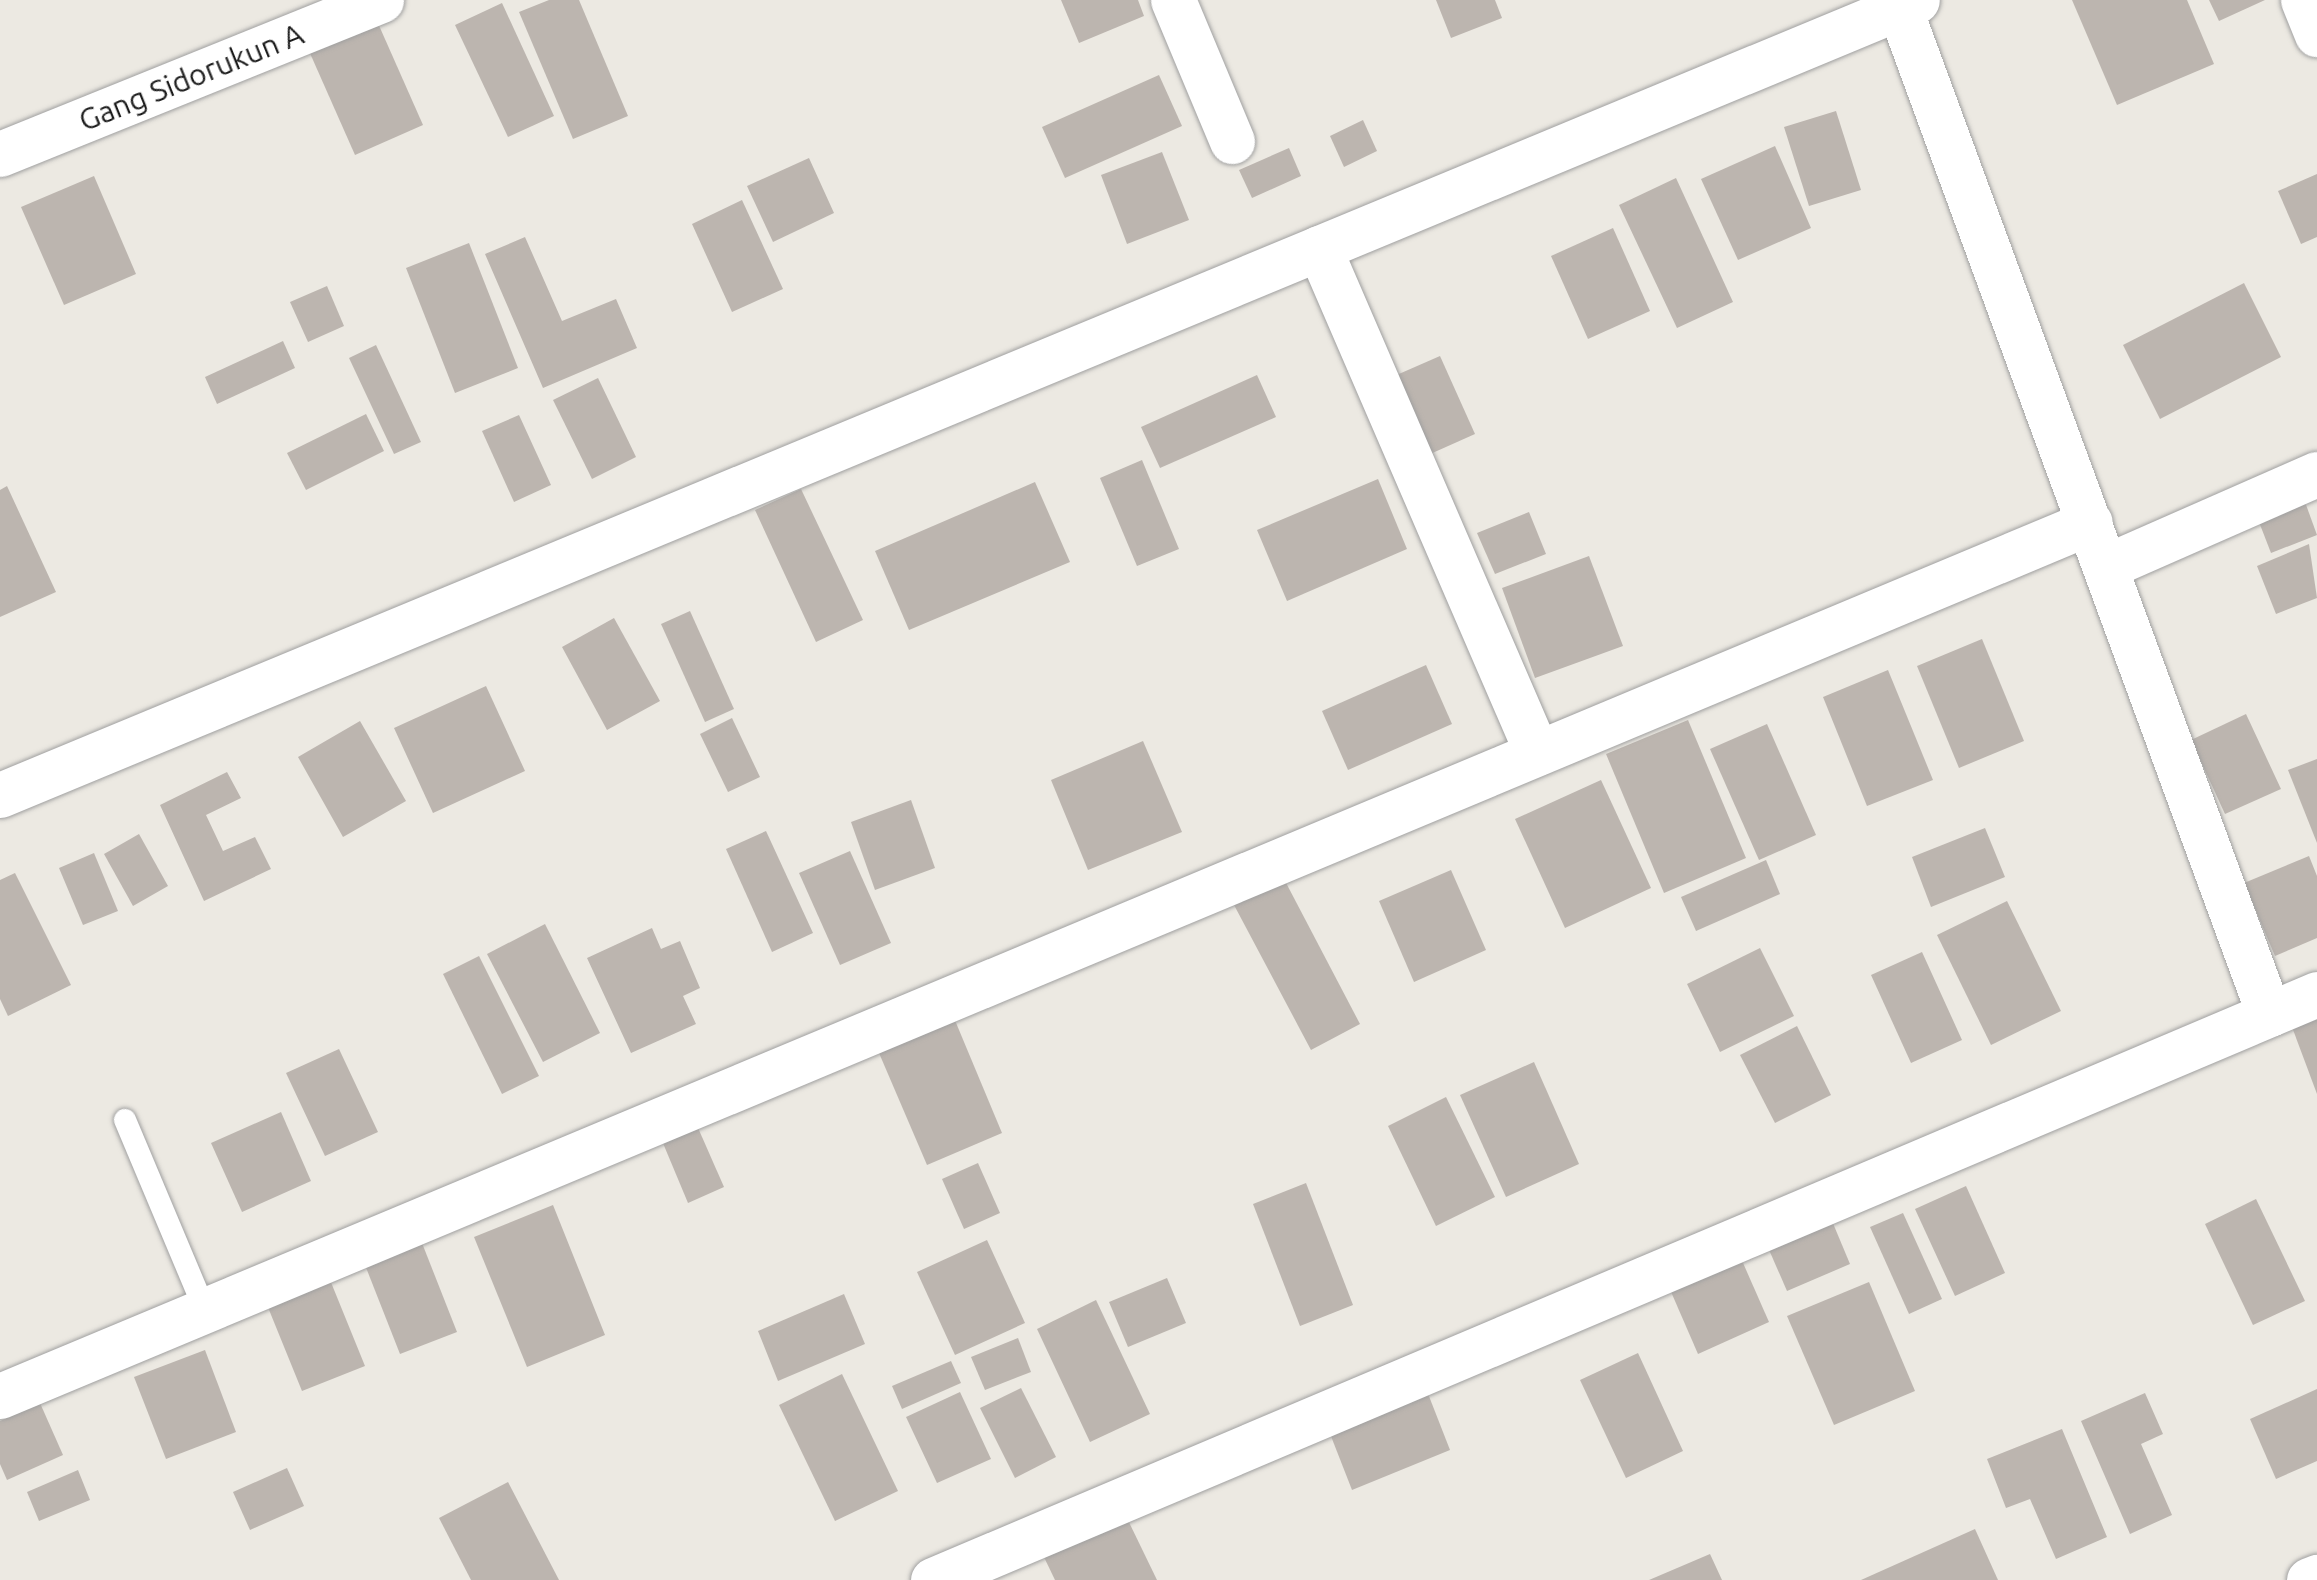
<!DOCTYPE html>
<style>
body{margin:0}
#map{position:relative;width:2317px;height:1580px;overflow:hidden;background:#ece9e2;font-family:Ubuntu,sans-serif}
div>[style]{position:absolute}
.building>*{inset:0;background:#bcb5af}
.roads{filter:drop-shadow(0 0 2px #a0a0a0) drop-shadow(0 0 2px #a0a0a0)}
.service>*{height:22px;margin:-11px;padding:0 11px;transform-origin:11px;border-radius:11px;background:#fff}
.minor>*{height:45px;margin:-22.5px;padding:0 22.5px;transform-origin:22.5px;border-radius:22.5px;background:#fff}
span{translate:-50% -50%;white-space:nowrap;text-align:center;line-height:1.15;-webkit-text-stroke:8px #fff;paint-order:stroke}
.street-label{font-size:30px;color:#1c1c1c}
</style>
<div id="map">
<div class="building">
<i style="clip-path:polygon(549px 0,579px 0,628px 116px,573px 139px,519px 12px)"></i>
<i style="clip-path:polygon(1061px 0,1138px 0,1144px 16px,1079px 43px)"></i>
<i style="clip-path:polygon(1436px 0,1495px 0,1502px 18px,1451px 38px)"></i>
<i style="clip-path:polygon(2072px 0,2187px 0,2214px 64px,2117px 105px)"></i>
<i style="clip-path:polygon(2209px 0,2265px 0,2219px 21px)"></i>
<i style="clip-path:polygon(502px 3px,554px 116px,508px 137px,455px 25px)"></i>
<i style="clip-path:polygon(377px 21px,423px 125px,355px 155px,309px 51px)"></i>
<i style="clip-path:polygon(1159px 75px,1182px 126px,1065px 178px,1042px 127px)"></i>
<i style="clip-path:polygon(1836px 111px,1861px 190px,1809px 206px,1784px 127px)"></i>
<i style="clip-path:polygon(1363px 120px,1377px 151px,1344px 167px,1330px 136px)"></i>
<i style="clip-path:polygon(1775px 146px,1811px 228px,1738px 260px,1701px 179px)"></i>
<i style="clip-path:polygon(1289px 148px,1301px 176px,1252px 198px,1239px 170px)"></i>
<i style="clip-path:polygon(1162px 152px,1189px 220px,1127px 244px,1101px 175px)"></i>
<i style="clip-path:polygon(809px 158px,834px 213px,773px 242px,747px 186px)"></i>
<i style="clip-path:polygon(2317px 174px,2317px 237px,2301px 244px,2278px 191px)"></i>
<i style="clip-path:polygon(94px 176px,136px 274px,64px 305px,21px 207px)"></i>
<i style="clip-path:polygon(1676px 178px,1733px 302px,1677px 328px,1619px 205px)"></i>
<i style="clip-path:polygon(742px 200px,783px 289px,732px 312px,692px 224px)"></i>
<i style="clip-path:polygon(1613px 228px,1650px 311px,1588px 339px,1551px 256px)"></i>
<i style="clip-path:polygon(525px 237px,562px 321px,616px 299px,637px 348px,543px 388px,485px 254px)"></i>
<i style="clip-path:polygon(469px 243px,518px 368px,455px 393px,406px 268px)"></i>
<i style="clip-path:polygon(2244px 283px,2281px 357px,2160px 419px,2123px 345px)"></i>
<i style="clip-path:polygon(327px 286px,344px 326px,308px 342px,290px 302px)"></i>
<i style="clip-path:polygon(283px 341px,295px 368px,217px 404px,205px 377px)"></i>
<i style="clip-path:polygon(376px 345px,421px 442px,394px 454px,349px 358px)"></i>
<i style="clip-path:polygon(1440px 356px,1475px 434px,1428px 455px,1392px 377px)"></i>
<i style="clip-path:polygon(1257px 375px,1276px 417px,1160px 468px,1141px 427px)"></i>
<i style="clip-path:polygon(598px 378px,636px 457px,592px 479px,553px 400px)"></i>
<i style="clip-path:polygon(366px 414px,384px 451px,306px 490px,287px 453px)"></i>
<i style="clip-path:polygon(519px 415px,551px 485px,514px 502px,482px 431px)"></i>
<i style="clip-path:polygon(1142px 460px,1179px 549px,1137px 566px,1100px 478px)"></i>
<i style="clip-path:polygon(1378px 479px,1407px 549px,1287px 601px,1257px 530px)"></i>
<i style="clip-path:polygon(1035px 482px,1070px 562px,909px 630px,875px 551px)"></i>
<i style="clip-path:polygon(7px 486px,56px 592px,0 617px,0 490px)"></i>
<i style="clip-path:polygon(801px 489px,863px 620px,816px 642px,755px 510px)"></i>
<i style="clip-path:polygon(2301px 491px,2317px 535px,2271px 553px,2254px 509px)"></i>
<i style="clip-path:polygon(1529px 512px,1546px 554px,1495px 574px,1477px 533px)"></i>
<i style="clip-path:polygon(2309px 544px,2317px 598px,2276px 614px,2257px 566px)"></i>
<i style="clip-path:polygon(1589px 556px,1623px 646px,1535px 678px,1502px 588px)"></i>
<i style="clip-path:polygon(690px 611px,734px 709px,705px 722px,661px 624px)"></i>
<i style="clip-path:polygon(614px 618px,660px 701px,607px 730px,562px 647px)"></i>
<i style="clip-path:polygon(1982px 639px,2024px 741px,1959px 768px,1917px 666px)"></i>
<i style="clip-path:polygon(1426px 665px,1452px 724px,1348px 770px,1322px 711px)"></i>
<i style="clip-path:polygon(1888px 670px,1933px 780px,1867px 806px,1823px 697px)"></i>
<i style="clip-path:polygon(486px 686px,525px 771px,433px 813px,394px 728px)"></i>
<i style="clip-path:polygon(2246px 714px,2281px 789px,2225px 814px,2191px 740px)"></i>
<i style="clip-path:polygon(732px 718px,760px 777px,728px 792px,700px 734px)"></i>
<i style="clip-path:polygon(1688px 720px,1746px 858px,1664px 893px,1606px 754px)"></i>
<i style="clip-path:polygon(360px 721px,406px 801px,343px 837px,298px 757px)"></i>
<i style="clip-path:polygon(1767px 724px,1816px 835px,1759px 860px,1710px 749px)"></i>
<i style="clip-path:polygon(1143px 741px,1182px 832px,1088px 870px,1051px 780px)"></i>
<i style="clip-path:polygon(2317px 759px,2317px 843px,2288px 770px)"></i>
<i style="clip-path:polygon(227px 772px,241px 798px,206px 815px,223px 851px,255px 837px,271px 869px,204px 901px,160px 805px)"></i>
<i style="clip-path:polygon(1601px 780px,1651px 888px,1565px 928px,1515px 819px)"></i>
<i style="clip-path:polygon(911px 800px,935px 868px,875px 890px,851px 822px)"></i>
<i style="clip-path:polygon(1985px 828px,2005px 877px,1931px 907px,1912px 857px)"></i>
<i style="clip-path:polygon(766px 831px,813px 933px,772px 952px,726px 849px)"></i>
<i style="clip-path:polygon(139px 834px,168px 886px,133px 906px,104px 854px)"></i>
<i style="clip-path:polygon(850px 851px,891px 943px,840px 965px,799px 873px)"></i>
<i style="clip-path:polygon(94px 853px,118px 911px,83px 925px,59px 868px)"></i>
<i style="clip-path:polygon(2309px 856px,2317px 876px,2317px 938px,2275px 956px,2244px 883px)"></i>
<i style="clip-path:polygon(1766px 860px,1780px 894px,1696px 931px,1681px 897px)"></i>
<i style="clip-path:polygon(1451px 870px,1486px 950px,1414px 982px,1379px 901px)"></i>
<i style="clip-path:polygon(15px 873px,71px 985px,8px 1016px,0 999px,0 880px)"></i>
<i style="clip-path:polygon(1284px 879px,1360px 1024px,1311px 1050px,1234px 905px)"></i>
<i style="clip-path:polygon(2007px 901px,2061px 1011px,1991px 1045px,1937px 935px)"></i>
<i style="clip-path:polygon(545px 924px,600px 1033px,543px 1062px,487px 954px)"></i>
<i style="clip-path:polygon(652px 928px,661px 949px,680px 941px,700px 988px,683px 996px,696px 1024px,631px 1053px,587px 958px)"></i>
<i style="clip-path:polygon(1760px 948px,1794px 1016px,1720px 1052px,1687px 984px)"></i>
<i style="clip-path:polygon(1922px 952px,1962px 1040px,1911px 1063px,1871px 975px)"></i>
<i style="clip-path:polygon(479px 956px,539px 1076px,502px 1094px,443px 974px)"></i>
<i style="clip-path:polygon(949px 1006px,1002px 1133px,927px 1165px,873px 1039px)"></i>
<i style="clip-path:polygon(2317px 1009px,2317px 1094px,2289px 1019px)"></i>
<i style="clip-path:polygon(1797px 1026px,1831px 1095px,1775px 1123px,1740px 1055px)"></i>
<i style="clip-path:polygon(339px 1049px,378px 1132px,325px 1156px,286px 1073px)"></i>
<i style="clip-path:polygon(1534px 1062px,1579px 1164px,1506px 1197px,1460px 1095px)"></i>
<i style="clip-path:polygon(1446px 1097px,1495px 1197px,1436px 1226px,1388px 1126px)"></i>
<i style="clip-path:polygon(281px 1112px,311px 1181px,242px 1212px,211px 1143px)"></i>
<i style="clip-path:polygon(695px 1121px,724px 1187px,688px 1203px,660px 1136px)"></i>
<i style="clip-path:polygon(978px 1163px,1000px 1213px,964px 1229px,942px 1179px)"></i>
<i style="clip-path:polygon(1306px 1183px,1353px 1305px,1300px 1326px,1253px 1204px)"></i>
<i style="clip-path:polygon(1966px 1186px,2005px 1273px,1955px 1296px,1915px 1209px)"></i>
<i style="clip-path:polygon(2256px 1199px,2305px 1301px,2253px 1325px,2205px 1224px)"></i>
<i style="clip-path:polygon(553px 1205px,605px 1335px,527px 1367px,474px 1237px)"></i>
<i style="clip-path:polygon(1827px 1209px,1850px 1264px,1787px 1291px,1763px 1236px)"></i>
<i style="clip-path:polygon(1903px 1213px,1942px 1299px,1909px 1314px,1870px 1227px)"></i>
<i style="clip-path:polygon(987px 1240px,1025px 1323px,955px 1355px,917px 1272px)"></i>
<i style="clip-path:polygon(422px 1243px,457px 1332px,400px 1354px,365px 1265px)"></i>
<i style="clip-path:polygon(1736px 1247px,1769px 1322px,1698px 1354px,1665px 1278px)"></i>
<i style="clip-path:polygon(328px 1275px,365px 1366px,302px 1391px,265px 1300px)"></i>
<i style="clip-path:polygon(1167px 1278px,1186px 1323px,1128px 1347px,1109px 1302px)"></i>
<i style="clip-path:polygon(1869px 1282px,1915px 1391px,1834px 1425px,1787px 1316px)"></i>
<i style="clip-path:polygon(844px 1294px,865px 1344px,778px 1381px,758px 1331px)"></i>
<i style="clip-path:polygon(1096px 1300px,1150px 1414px,1090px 1442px,1037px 1329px)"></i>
<i style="clip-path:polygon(1018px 1338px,1031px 1372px,985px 1390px,971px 1357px)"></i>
<i style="clip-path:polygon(205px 1350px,236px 1432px,166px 1459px,134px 1377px)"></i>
<i style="clip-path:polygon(1638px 1353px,1683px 1451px,1626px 1478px,1580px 1380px)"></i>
<i style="clip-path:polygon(951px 1361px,961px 1383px,902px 1409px,892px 1386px)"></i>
<i style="clip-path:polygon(842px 1374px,898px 1491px,835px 1521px,779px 1405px)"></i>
<i style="clip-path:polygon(1425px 1386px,1450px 1450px,1352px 1490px,1327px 1426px)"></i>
<i style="clip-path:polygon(1021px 1388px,1056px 1457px,1015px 1478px,980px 1408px)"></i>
<i style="clip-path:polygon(2317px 1389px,2317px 1461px,2276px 1479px,2250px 1419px)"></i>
<i style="clip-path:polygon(960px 1392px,991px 1459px,937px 1483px,906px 1417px)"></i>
<i style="clip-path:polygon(2145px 1393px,2163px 1434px,2141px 1444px,2172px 1515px,2130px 1534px,2081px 1421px)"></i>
<i style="clip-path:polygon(40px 1403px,63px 1455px,7px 1480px,0 1464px,0 1421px)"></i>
<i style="clip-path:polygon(2062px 1429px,2107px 1537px,2056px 1559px,2030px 1499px,2006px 1508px,1987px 1459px)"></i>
<i style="clip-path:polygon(287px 1468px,304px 1506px,250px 1530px,233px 1492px)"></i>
<i style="clip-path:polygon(78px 1470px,90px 1500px,39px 1521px,27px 1492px)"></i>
<i style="clip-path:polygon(508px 1482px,559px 1580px,471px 1580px,439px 1518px)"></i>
<i style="clip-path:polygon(1125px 1514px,1157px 1580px,1055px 1580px,1042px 1553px)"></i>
<i style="clip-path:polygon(1975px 1529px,1998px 1580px,1861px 1580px)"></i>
<i style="clip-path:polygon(1710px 1554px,1722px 1580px,1649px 1580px)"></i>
</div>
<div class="roads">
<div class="service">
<i style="left:125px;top:1120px;width:206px;rotate:67.2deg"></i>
</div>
<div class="minor">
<i style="left:1173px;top:0;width:153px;rotate:67.3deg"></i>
<i style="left:2303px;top:0;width:37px;rotate:68deg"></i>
<i style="left:1899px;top:7px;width:1073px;rotate:69.83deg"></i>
<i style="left:0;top:154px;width:411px;rotate:-22deg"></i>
<i style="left:1319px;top:248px;width:550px;rotate:66.65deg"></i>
<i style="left:2107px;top:566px;width:229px;rotate:-23.7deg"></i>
<i style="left:0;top:795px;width:2075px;rotate:-22.52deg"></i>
<i style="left:0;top:1396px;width:2265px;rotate:-22.69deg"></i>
<i style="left:933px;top:1580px;width:1503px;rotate:-22.95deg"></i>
<i style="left:2309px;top:1580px;width:9px;rotate:-21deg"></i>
</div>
</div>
<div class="street-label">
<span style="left:191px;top:77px;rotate:-22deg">Gang Sidorukun A</span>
</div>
</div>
